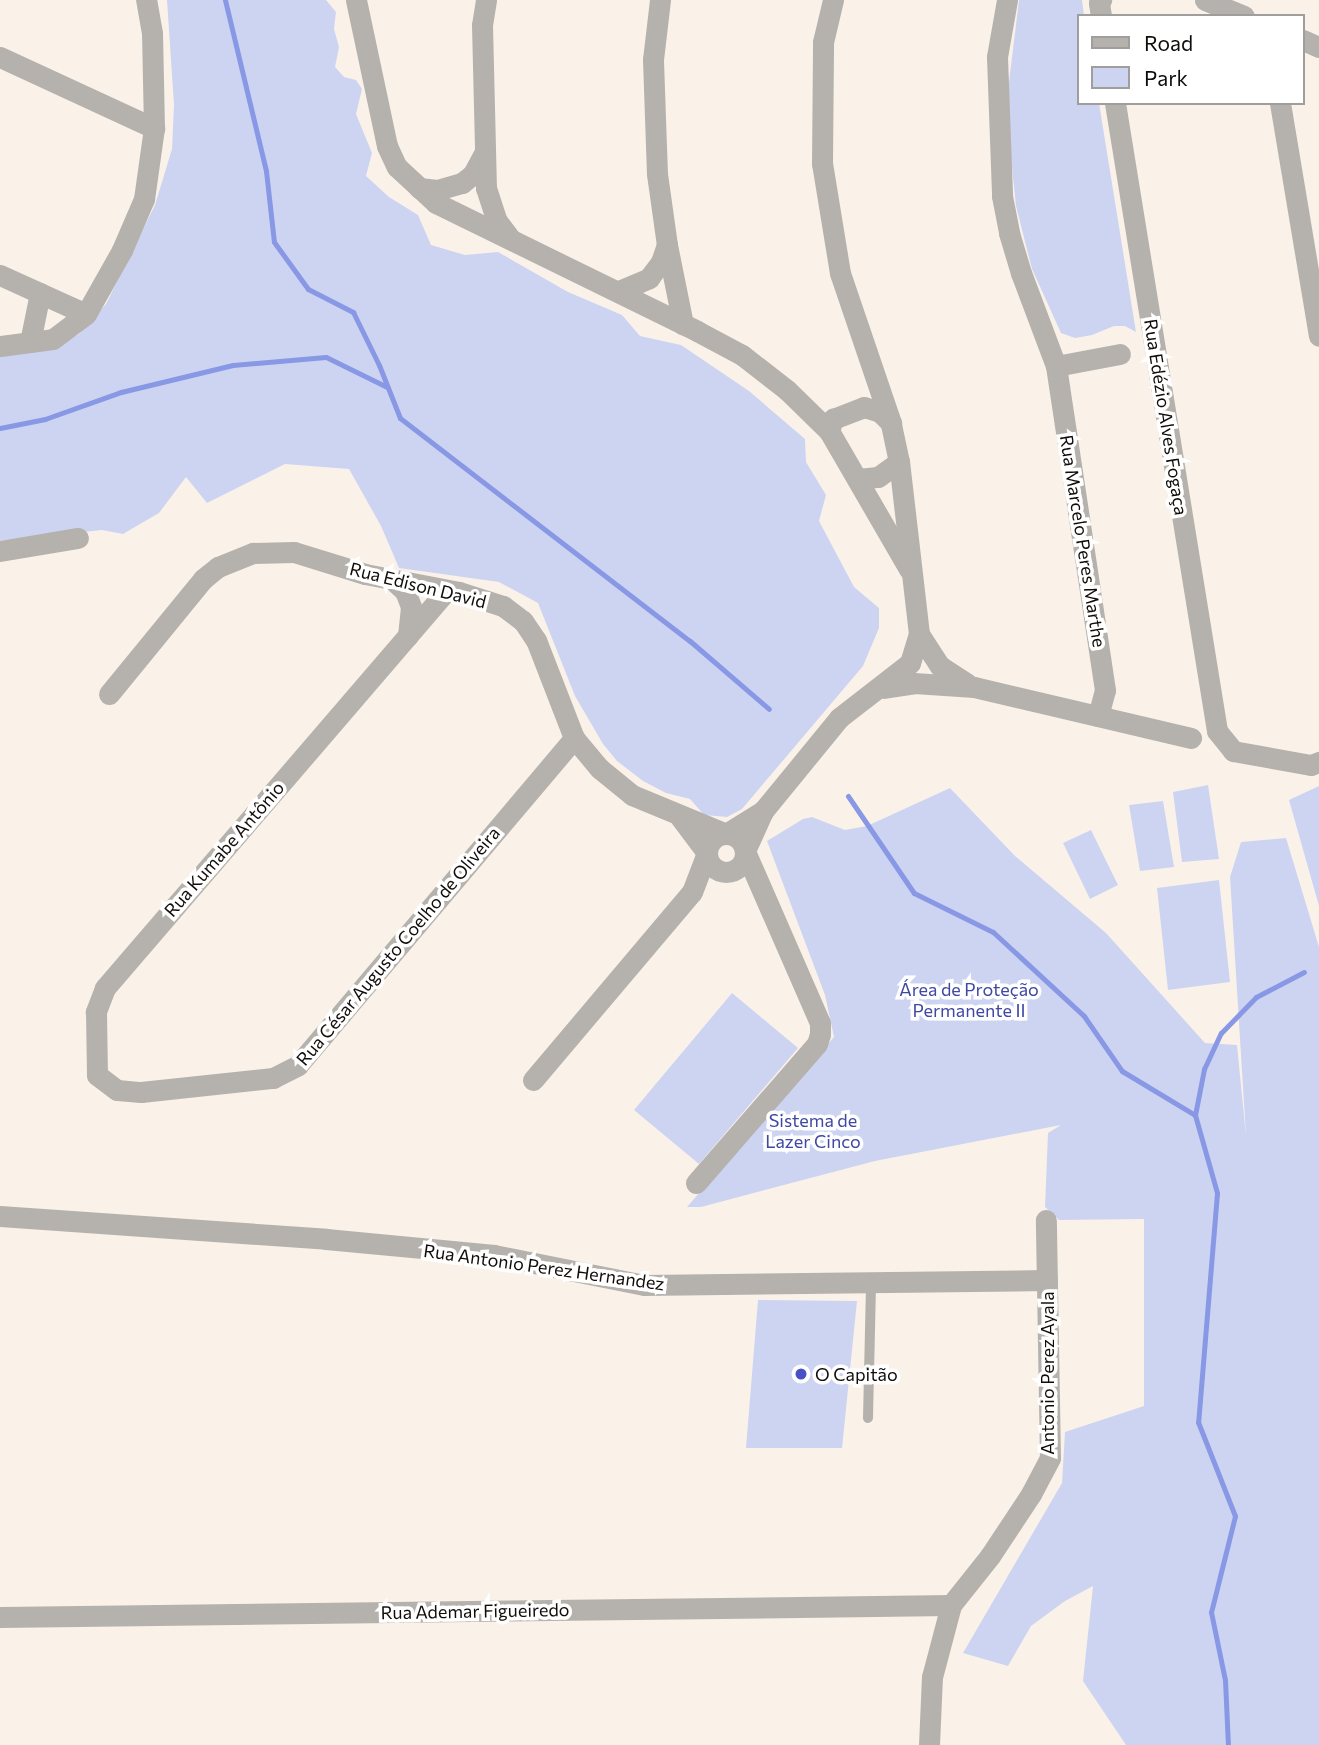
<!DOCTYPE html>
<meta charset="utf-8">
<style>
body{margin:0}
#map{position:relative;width:1319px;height:1745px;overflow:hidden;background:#faf2e9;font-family:Commissioner,sans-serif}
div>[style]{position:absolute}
.green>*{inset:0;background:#cdd4f2}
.stream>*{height:5px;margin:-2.5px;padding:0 2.5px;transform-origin:2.5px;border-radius:2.5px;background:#8898e5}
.service>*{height:10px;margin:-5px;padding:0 5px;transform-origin:5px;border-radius:5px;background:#b5b2ae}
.minor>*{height:21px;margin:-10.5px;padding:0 10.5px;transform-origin:10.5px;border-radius:10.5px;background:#b5b2ae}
.minor>.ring{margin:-10.5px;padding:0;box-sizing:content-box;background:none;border:21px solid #b5b2ae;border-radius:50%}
.dots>*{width:19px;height:19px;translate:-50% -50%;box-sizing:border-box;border:4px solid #fff;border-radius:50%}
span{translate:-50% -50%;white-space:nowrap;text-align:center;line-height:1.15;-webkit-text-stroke:7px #fff;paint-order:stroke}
.street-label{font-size:18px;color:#0f0c09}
.park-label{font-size:18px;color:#3f48a2}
.poi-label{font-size:18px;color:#0f0c09}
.left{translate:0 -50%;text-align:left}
.legend{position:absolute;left:1077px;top:14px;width:228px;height:91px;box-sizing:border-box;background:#fff;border:2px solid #9f9e9d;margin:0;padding:9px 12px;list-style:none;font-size:21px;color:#0f0c09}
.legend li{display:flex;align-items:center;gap:14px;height:35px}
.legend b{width:35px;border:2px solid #9f9e9d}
</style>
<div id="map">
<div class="green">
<i style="clip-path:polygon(167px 0,326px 0,336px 12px,334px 29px,339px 47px,335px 67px,344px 77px,356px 80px,362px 89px,356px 114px,372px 153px,366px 176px,389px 197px,418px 215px,431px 245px,465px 255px,498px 252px,568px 292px,622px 315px,640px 336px,681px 345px,749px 391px,805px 439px,806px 462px,826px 495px,819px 521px,854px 587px,879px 608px,879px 628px,863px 666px,742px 809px,727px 817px,704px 815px,690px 799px,666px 793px,643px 781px,617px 761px,603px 744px,575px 696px,538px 603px,499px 582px,399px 568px,381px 526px,349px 469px,285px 464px,207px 503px,186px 477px,159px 513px,123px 534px,102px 530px,0 541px,0 356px,60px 345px,79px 334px,106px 304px,155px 205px,172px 149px,174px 105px)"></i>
<i style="clip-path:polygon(1019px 0,1082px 0,1084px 16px,1079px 16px,1079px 103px,1099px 103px,1136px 332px,1125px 326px,1114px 326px,1092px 335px,1075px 338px,1061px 333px,1032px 269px,1016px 206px,1010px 148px,1008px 90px)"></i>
<i style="clip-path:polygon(1208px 785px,1219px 859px,1182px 862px,1173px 792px)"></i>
<i style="clip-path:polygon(1319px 786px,1319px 906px,1289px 800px)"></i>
<i style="clip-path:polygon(950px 788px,1015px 856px,1106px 933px,1205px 1043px,1237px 1045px,1246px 1136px,1230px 877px,1241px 842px,1286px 838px,1319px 947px,1319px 1745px,1126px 1745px,1083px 1681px,1093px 1586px,1065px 1601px,1031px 1626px,1008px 1666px,963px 1653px,1062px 1483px,1065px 1432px,1144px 1406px,1144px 1219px,1059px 1220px,1045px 1207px,1048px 1133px,1061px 1125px,875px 1161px,701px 1207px,687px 1207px,834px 1037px,825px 995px,767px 841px,803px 819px,812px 817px,845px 830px,867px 826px)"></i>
<i style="clip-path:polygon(1163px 801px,1174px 867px,1140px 871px,1129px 805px)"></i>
<i style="clip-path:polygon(1091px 830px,1118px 885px,1090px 899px,1063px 843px)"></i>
<i style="clip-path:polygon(1219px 880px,1230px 982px,1168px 990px,1157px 888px)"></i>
<i style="clip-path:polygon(732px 993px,798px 1048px,699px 1164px,634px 1110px)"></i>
<i style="clip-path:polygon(758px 1300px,857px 1301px,842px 1448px,746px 1448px)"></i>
</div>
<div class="stream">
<i style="left:225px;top:0;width:176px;rotate:76.5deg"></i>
<i style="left:266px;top:171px;width:71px;rotate:83.6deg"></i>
<i style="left:274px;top:242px;width:58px;rotate:54.1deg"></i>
<i style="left:308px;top:289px;width:51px;rotate:27.1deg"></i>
<i style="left:353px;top:312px;width:59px;rotate:63.9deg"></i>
<i style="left:379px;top:365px;width:57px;rotate:68.4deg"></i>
<i style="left:400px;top:418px;width:366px;rotate:37.6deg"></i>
<i style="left:690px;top:641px;width:104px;rotate:40.7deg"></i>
<i style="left:0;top:428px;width:46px;rotate:-11.3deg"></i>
<i style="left:45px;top:419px;width:81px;rotate:-19.6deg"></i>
<i style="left:121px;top:392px;width:115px;rotate:-13.6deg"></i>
<i style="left:233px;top:365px;width:93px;rotate:-4.9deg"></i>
<i style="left:326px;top:357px;width:68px;rotate:26.2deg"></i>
<i style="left:848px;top:796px;width:117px;rotate:55.8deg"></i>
<i style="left:914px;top:893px;width:88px;rotate:26.3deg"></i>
<i style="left:993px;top:932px;width:124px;rotate:42.7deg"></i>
<i style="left:1084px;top:1016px;width:67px;rotate:55.4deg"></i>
<i style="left:1122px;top:1071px;width:85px;rotate:31.1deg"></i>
<i style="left:1195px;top:1115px;width:81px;rotate:74.2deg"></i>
<i style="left:1217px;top:1193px;width:230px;rotate:94.7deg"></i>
<i style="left:1198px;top:1422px;width:101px;rotate:68.5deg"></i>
<i style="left:1235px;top:1516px;width:99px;rotate:104deg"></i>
<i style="left:1211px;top:1612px;width:69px;rotate:78.4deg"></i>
<i style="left:1225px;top:1680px;width:65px;rotate:87.4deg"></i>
<i style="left:1195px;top:1115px;width:47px;rotate:-78.9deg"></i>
<i style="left:1204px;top:1069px;width:40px;rotate:-65deg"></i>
<i style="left:1221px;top:1033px;width:50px;rotate:-45.8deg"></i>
<i style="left:1256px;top:997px;width:54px;rotate:-27.5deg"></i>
</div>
<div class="service">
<i style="left:868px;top:1418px;width:134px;rotate:-88.7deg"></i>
</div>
<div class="minor">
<i style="left:356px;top:0;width:149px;rotate:78deg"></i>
<i style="left:387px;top:146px;width:23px;rotate:65deg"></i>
<i style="left:397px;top:167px;width:53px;rotate:42.7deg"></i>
<i style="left:436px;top:203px;width:291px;rotate:26.1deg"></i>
<i style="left:697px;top:331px;width:51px;rotate:28.1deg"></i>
<i style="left:742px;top:355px;width:57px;rotate:37.9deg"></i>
<i style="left:787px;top:390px;width:59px;rotate:44.3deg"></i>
<i style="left:829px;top:431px;width:160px;rotate:59.9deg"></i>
<i style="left:486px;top:0;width:25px;rotate:99deg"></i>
<i style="left:482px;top:25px;width:163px;rotate:88.6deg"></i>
<i style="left:486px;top:188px;width:35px;rotate:72deg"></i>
<i style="left:497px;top:221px;width:21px;rotate:53deg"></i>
<i style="left:660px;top:0;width:60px;rotate:96.7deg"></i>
<i style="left:653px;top:60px;width:114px;rotate:88deg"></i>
<i style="left:657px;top:174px;width:72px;rotate:82deg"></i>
<i style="left:667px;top:245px;width:81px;rotate:78.6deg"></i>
<i style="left:1007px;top:0;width:58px;rotate:100deg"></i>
<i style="left:997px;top:57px;width:139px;rotate:87.9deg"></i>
<i style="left:1002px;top:196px;width:38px;rotate:79deg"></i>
<i style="left:1009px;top:233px;width:42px;rotate:73.3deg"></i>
<i style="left:1021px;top:273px;width:99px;rotate:69.4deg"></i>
<i style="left:1056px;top:366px;width:328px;rotate:81.4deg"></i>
<i style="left:1105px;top:690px;width:27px;rotate:105deg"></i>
<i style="left:1205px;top:0;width:42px;rotate:22.3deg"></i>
<i style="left:1101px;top:16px;width:13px;rotate:-99deg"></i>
<i style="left:1099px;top:3px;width:4px;rotate:-56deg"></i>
<i style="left:1303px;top:40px;width:17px;rotate:24deg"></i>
<i style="left:0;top:57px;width:170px;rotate:24.8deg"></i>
<i style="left:1115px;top:103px;width:636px;rotate:80.77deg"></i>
<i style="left:1217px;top:731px;width:26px;rotate:51deg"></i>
<i style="left:1233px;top:751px;width:79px;rotate:10.2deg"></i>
<i style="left:1311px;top:765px;width:9px;rotate:-21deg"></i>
<i style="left:1280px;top:103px;width:236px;rotate:80.5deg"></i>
<i style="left:419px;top:188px;width:18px;rotate:6deg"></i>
<i style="left:437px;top:190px;width:26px;rotate:-16deg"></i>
<i style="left:462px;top:183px;width:14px;rotate:-39deg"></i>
<i style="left:473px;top:174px;width:24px;rotate:-62deg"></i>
<i style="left:0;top:275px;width:94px;rotate:24.4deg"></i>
<i style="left:619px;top:291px;width:33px;rotate:-23deg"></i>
<i style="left:649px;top:278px;width:20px;rotate:-53deg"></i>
<i style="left:661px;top:262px;width:18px;rotate:-71deg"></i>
<i style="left:30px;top:342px;width:50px;rotate:-78.5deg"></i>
<i style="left:0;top:346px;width:53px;rotate:-7.5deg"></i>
<i style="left:53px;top:339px;width:41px;rotate:-37.1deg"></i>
<i style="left:86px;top:314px;width:73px;rotate:-60.6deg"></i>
<i style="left:122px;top:250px;width:56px;rotate:-66.7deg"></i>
<i style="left:144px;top:199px;width:72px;rotate:-82deg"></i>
<i style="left:154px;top:128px;width:95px;rotate:-91.2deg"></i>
<i style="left:152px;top:33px;width:34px;rotate:-100deg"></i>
<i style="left:1056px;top:366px;width:65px;rotate:-10.6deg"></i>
<i style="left:829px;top:431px;width:13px;rotate:-72deg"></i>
<i style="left:833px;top:419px;width:33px;rotate:-21deg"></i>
<i style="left:864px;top:407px;width:17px;rotate:17deg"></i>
<i style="left:880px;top:412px;width:16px;rotate:45deg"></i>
<i style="left:858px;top:479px;width:20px;rotate:-6deg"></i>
<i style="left:878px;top:477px;width:26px;rotate:-36deg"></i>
<i style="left:0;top:551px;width:79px;rotate:-9.5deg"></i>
<i style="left:393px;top:580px;width:16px;rotate:43deg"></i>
<i style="left:405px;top:591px;width:17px;rotate:69deg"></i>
<i style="left:411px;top:607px;width:29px;rotate:96deg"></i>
<i style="left:447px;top:590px;width:525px;rotate:130.67deg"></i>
<i style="left:105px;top:988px;width:26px;rotate:111deg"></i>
<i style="left:96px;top:1012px;width:63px;rotate:89.1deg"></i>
<i style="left:97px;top:1075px;width:25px;rotate:37deg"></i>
<i style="left:117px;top:1090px;width:24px;rotate:5deg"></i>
<i style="left:141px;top:1092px;width:133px;rotate:-6.1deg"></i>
<i style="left:273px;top:1078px;width:28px;rotate:-27deg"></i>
<i style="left:298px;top:1065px;width:428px;rotate:-49.8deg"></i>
<i style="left:919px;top:634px;width:38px;rotate:57deg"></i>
<i style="left:940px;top:666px;width:33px;rotate:33deg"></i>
<i style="left:884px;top:688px;width:30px;rotate:-9deg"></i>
<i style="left:914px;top:683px;width:60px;rotate:3.8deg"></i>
<i style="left:974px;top:687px;width:223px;rotate:13.2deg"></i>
<i style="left:109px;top:694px;width:149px;rotate:-50.7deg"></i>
<i style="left:203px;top:579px;width:19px;rotate:-39deg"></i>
<i style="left:218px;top:567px;width:38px;rotate:-22deg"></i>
<i style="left:253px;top:553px;width:41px;rotate:-1.4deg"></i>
<i style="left:294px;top:552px;width:74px;rotate:17.2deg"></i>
<i style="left:365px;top:574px;width:96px;rotate:10.8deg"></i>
<i style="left:459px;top:592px;width:46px;rotate:17.7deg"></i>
<i style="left:503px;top:606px;width:25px;rotate:37deg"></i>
<i style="left:523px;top:621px;width:23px;rotate:56deg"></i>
<i style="left:536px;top:640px;width:105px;rotate:68.8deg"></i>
<i style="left:574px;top:738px;width:39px;rotate:50deg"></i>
<i style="left:599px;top:768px;width:43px;rotate:39.3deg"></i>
<i style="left:632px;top:795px;width:102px;rotate:22.5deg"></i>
<i style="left:726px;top:834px;width:44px;rotate:-31.9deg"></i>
<i class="ring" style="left:707px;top:834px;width:17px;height:17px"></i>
<i style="left:533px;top:1080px;width:246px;rotate:-49.8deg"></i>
<i style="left:692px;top:892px;width:42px;rotate:-69deg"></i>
<i style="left:707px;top:853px;width:45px;rotate:-126.9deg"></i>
<i style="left:696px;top:1183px;width:184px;rotate:-49deg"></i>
<i style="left:817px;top:1044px;width:10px;rotate:-73deg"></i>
<i style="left:820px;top:1034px;width:11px;rotate:-90deg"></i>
<i style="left:820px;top:1023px;width:188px;rotate:-113.6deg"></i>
<i style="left:745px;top:851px;width:44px;rotate:-65.8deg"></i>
<i style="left:763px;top:811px;width:120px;rotate:-50.7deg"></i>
<i style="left:839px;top:718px;width:90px;rotate:-37.8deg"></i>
<i style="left:910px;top:663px;width:30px;rotate:-73deg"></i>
<i style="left:919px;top:634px;width:173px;rotate:-96.6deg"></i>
<i style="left:899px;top:462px;width:40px;rotate:-102deg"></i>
<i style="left:891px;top:423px;width:158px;rotate:-108.8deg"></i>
<i style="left:840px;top:273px;width:111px;rotate:-99.3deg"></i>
<i style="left:822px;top:163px;width:121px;rotate:-89.5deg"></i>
<i style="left:823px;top:42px;width:43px;rotate:-76.6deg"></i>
<i style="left:0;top:1216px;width:327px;rotate:4deg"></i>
<i style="left:326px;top:1239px;width:169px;rotate:5.4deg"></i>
<i style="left:494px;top:1255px;width:153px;rotate:11.3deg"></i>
<i style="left:644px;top:1285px;width:403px;rotate:-0.7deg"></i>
<i style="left:0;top:1617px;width:951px;rotate:-0.72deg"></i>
<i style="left:929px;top:1745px;width:68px;rotate:-87.5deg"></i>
<i style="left:932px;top:1677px;width:74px;rotate:-75.2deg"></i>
<i style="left:951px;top:1605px;width:63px;rotate:-51.5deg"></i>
<i style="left:990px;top:1556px;width:74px;rotate:-56.5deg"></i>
<i style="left:1031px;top:1494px;width:41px;rotate:-62.2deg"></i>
<i style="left:1050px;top:1458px;width:238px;rotate:-91deg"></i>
</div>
<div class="dots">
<i style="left:801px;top:1374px;background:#4750c5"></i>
</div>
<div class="street-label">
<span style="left:1166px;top:417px;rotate:81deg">Rua Edézio Alves Fogaça</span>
<span style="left:1083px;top:541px;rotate:81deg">Rua Marcelo Peres Marthe</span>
<span style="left:418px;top:585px;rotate:14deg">Rua Edison David</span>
<span style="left:224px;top:849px;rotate:-49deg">Rua Kumabe Antônio</span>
<span style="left:398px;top:946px;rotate:-50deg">Rua César Augusto Coelho de Oliveira</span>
<span style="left:544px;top:1267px;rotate:8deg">Rua Antonio Perez Hernandez</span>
<span style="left:1047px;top:1373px;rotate:-90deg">Antonio Perez Ayala</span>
<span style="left:475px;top:1611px;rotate:-1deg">Rua Ademar Figueiredo</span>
</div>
<div class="park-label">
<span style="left:969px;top:1000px">Área de Proteção<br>Permanente II</span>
<span style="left:813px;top:1131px">Sistema de<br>Lazer Cinco</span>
</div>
<div class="poi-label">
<span class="left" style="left:815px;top:1374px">O Capitão</span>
</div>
<ul class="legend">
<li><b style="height:9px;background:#b5b2ae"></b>Road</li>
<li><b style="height:19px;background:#cdd4f2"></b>Park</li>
</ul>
</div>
